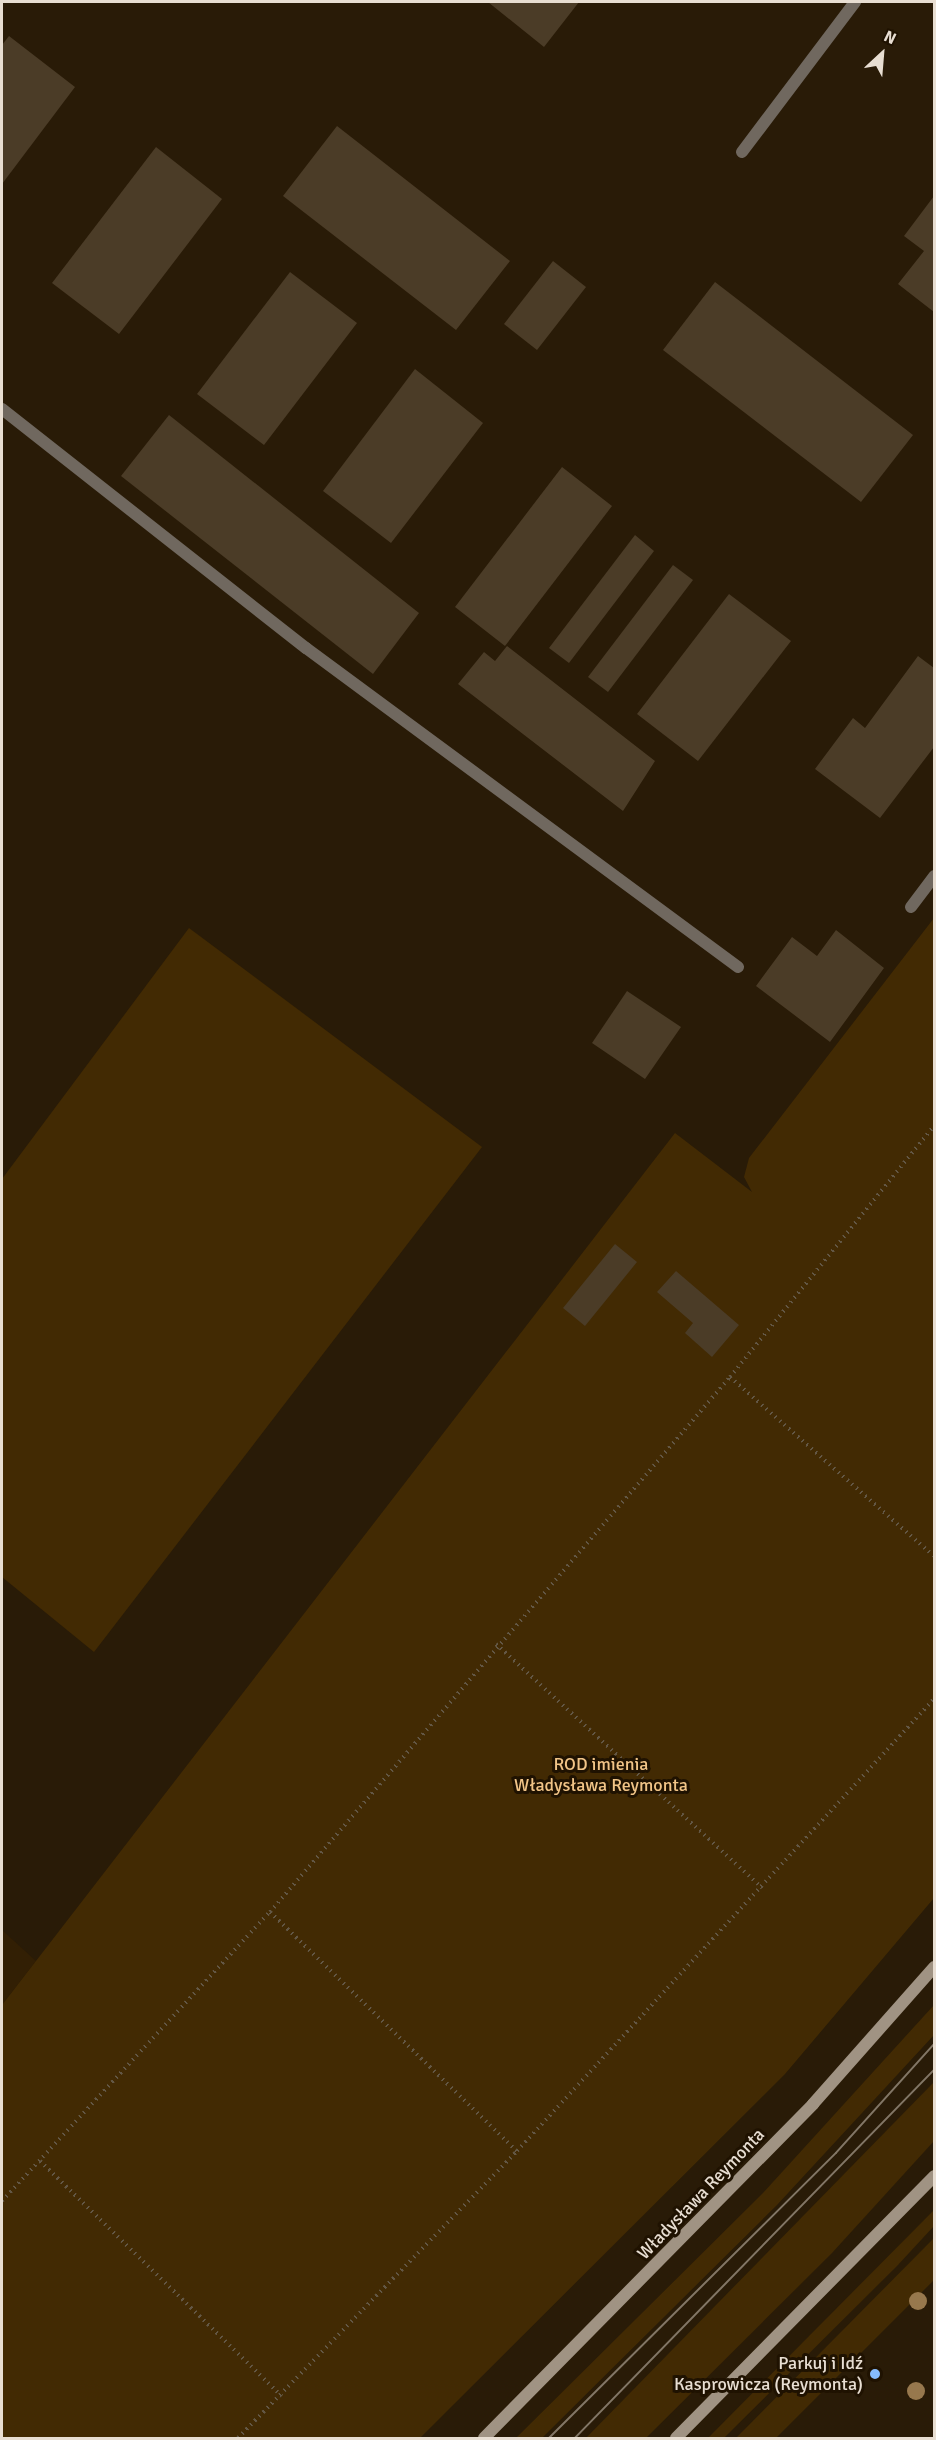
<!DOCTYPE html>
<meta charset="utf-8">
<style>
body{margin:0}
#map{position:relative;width:936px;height:2440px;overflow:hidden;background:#291b07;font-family:Signika,sans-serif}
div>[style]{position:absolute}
.built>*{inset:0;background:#321f04}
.green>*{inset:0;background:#422a03}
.building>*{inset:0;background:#4b3c27}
.path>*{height:4px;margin-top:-2px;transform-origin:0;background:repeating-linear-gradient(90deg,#635745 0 1.5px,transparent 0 6px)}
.lane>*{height:12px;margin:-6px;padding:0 6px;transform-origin:6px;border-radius:6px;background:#70685f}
.street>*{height:12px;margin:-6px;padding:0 6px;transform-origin:6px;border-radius:6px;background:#70685f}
.secondary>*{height:12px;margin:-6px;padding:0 6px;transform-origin:6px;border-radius:6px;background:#a09383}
.tram>*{height:1.5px;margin:-0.75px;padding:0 0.75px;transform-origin:0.75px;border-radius:0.75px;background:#827666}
.trees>*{width:18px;height:18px;margin:-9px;border-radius:50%;background:#97784d}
.dots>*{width:16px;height:16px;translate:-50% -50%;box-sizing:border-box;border:3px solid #1f1201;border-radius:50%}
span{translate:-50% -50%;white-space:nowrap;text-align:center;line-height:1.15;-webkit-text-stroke:6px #1f1201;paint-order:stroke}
.park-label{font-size:18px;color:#f1c487}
.street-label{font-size:18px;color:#e8ded2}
.poi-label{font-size:18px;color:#e8ded2}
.right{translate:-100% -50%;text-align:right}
.frame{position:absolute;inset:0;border:3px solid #e8ded2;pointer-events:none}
.north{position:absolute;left:852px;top:24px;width:60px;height:60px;-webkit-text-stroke:4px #1f1201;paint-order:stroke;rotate:26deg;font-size:16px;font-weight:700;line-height:24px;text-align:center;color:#e8ded2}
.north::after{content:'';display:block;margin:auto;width:21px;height:27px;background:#e8ded2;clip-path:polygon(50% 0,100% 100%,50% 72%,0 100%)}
</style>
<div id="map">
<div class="built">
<i style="clip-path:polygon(2px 1930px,36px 1961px,2px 2005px)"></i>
</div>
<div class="green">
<i style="clip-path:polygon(934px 918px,934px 1898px,785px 2074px,420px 2438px,2px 2438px,2px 2005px,675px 1133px,752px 1192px,744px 1177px,749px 1158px)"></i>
<i style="clip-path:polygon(189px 928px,482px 1147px,94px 1652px,2px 1577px,2px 1179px)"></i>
<i style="clip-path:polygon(934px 2005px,934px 2035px,777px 2205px,542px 2438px,516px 2438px,763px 2193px)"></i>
<i style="clip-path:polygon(934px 2082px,934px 2141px,832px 2253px,646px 2438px,586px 2438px)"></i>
<i style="clip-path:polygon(934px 2210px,934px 2226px,897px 2266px,724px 2438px,708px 2438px)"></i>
<i style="clip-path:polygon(934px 2238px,934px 2280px,776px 2438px,736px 2438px)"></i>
</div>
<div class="building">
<i style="clip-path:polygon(488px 2px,579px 2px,544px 47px)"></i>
<i style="clip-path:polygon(9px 36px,75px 87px,2px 184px,2px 45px)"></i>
<i style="clip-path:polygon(337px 126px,510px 261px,456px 330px,283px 196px)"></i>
<i style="clip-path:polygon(156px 147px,222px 199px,119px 334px,52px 283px)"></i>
<i style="clip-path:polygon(934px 196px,934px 312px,898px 284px,924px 251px,904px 236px)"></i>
<i style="clip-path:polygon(553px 261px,586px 287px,537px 350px,504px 324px)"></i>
<i style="clip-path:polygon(290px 272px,357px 323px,264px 445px,197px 394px)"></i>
<i style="clip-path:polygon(715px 282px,913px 435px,861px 502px,663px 350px)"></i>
<i style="clip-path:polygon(415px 369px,483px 423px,391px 543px,323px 491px)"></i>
<i style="clip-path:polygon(169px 415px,419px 613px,373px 674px,121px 476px)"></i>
<i style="clip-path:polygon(562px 467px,612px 506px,505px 646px,455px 607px)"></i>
<i style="clip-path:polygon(635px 535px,654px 551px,569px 663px,549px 648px)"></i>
<i style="clip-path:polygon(673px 565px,693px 580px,608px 692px,588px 677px)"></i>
<i style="clip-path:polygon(729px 594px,791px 641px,698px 761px,637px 714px)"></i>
<i style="clip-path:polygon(507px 646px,655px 761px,623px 811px,458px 684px,484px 652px,495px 661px)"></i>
<i style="clip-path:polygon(918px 656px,934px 668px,934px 747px,880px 818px,815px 769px,853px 718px,865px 728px)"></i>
<i style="clip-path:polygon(836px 930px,884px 968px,830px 1042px,756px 986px,792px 937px,817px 956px)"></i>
<i style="clip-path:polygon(627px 991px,681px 1027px,645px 1079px,592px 1043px)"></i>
<i style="clip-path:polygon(615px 1244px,637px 1262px,585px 1326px,563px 1308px)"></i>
<i style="clip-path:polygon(676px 1271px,739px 1325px,712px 1357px,685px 1333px,693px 1323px,657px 1292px)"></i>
</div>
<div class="path">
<i style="left:730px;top:1377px;width:271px;rotate:41.3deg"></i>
<i style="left:496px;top:1644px;width:361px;rotate:42.5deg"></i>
<i style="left:270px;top:1912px;width:344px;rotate:44.1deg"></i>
<i style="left:40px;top:2161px;width:337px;rotate:44.2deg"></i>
<i style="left:2px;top:2201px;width:394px;rotate:-47.2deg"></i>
<i style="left:270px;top:1912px;width:706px;rotate:-49.31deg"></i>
<i style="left:730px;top:1377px;width:323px;rotate:-50.9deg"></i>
<i style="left:238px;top:2438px;width:400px;rotate:-45.8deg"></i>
<i style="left:517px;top:2151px;width:615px;rotate:-47.31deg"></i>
</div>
<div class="lane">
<i style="left:742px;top:152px;width:188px;rotate:-53deg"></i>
</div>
<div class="street">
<i style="left:2px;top:409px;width:387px;rotate:38.2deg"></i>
<i style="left:306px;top:648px;width:537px;rotate:36.44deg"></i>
<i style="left:911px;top:907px;width:39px;rotate:-53deg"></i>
</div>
<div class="secondary">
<i style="left:484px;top:2438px;width:469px;rotate:-45.4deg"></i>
<i style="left:813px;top:2104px;width:183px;rotate:-48.5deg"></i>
<i style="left:676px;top:2438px;width:368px;rotate:-45.4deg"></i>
</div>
<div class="tram">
<i style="left:549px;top:2438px;width:404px;rotate:-44.8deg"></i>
<i style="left:836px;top:2153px;width:147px;rotate:-48deg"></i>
<i style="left:575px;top:2438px;width:514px;rotate:-45.71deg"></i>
</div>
<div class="trees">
<i style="left:918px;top:2301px"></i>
<i style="left:916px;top:2391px"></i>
</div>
<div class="dots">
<i style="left:875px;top:2374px;background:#86bbfb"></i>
</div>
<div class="park-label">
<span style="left:601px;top:1775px">ROD imienia<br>Władysława Reymonta</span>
</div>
<div class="street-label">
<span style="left:701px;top:2194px;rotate:-46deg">Władysława Reymonta</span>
</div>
<div class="poi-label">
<span class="right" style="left:863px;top:2374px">Parkuj i Idź<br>Kasprowicza (Reymonta)</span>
</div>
<div class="frame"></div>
<div class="north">N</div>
</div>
